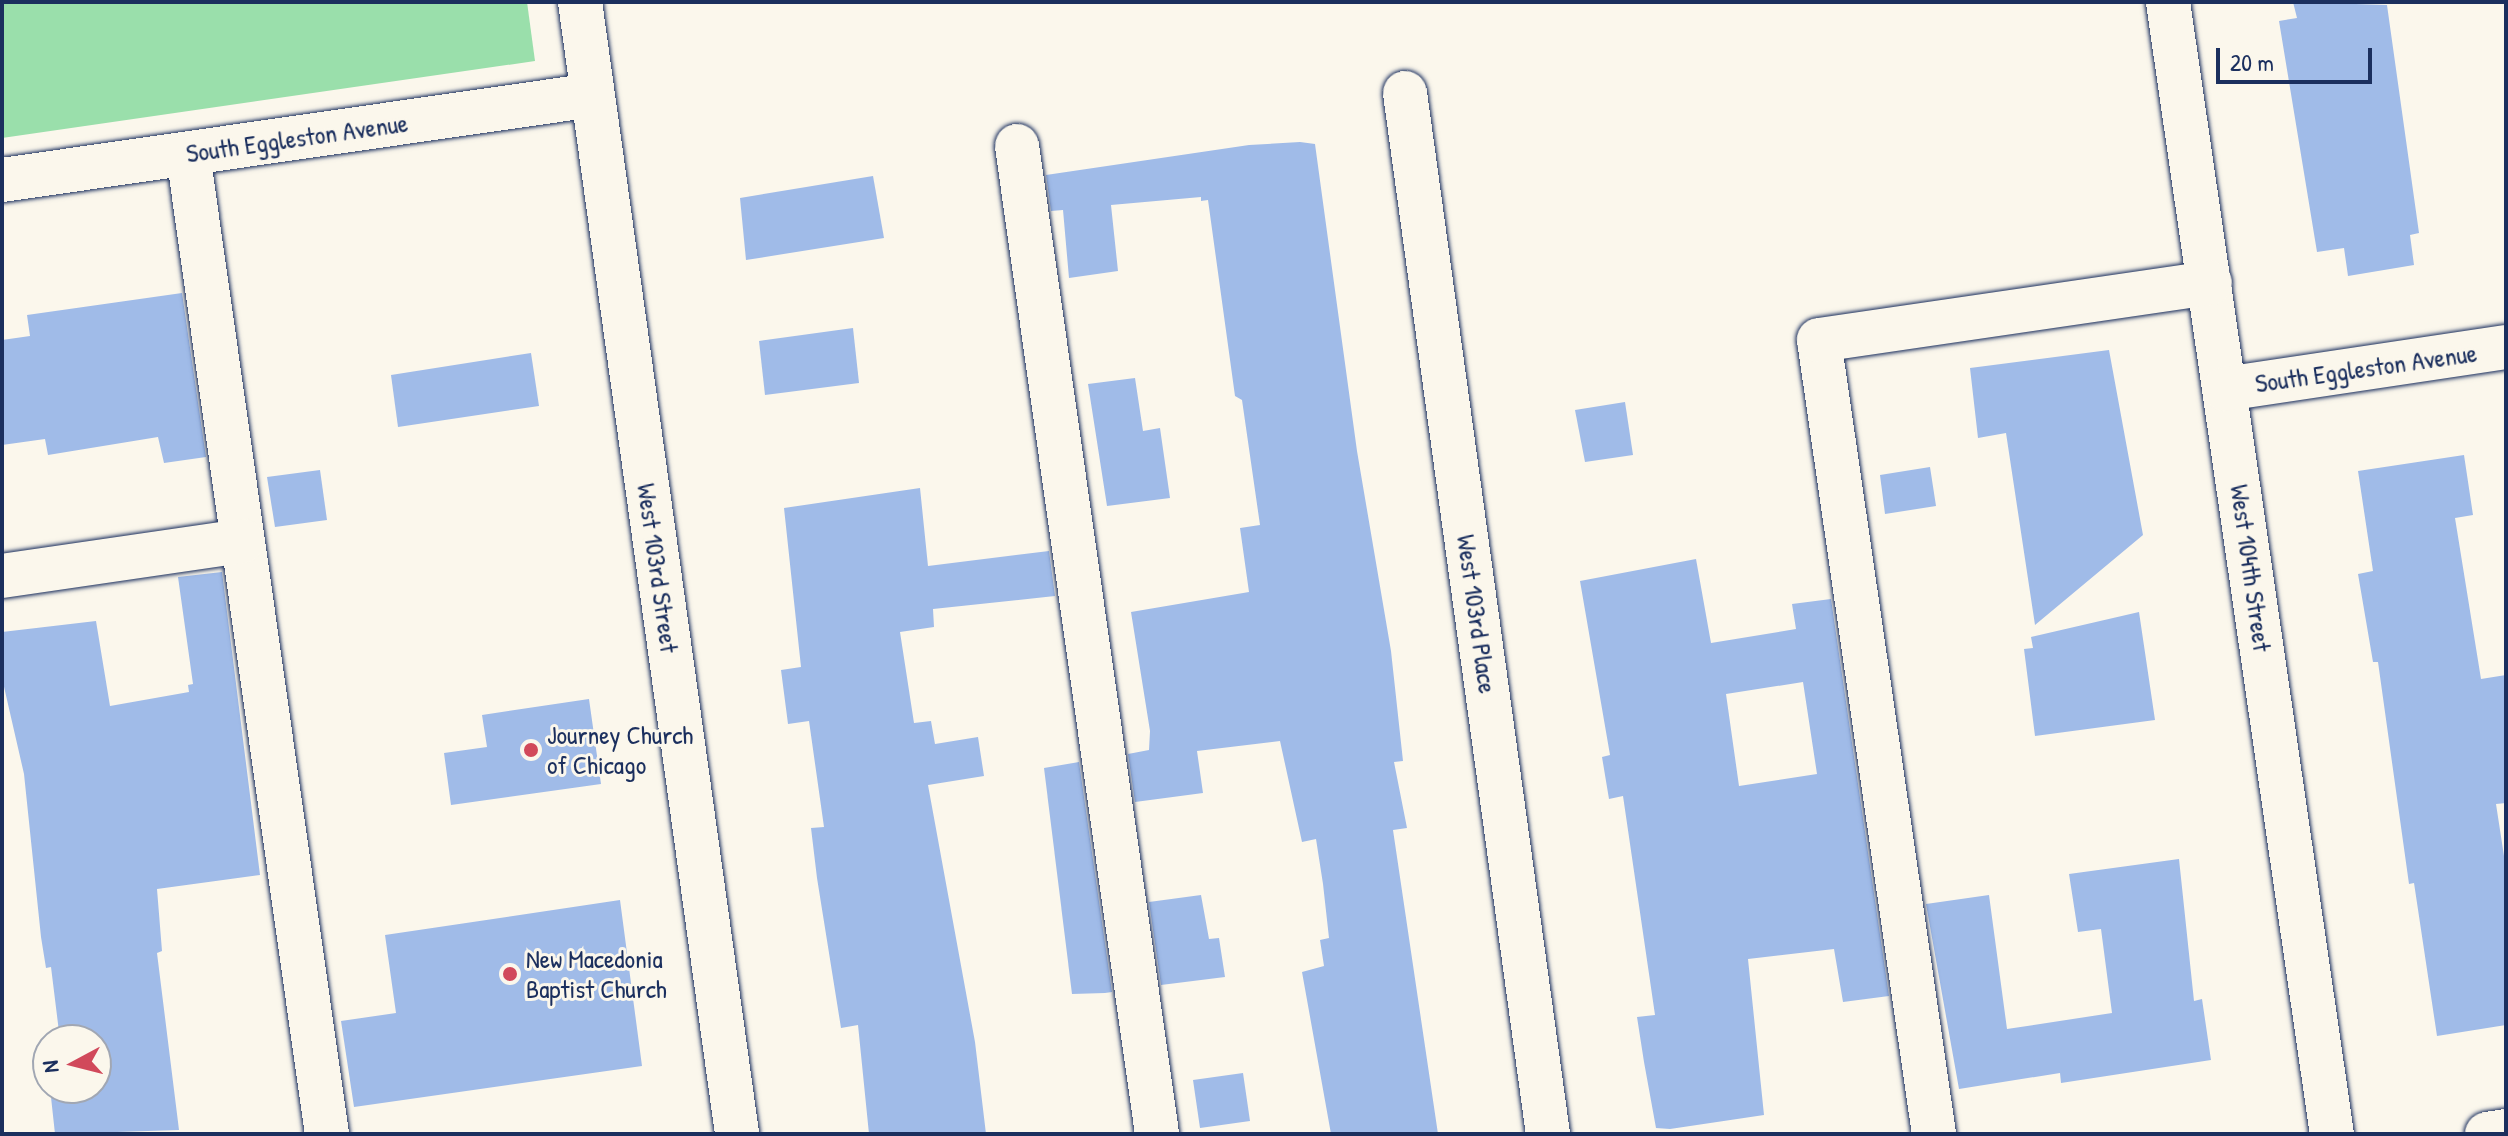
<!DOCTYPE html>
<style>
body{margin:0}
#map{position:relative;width:2508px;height:1136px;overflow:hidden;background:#fbf7ec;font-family:"Patrick Hand",sans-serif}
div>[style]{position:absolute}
.green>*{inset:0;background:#9adfab}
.building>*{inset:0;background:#a0bbe8}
.roads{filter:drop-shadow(0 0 2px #1b2f5e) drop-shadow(0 0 2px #1b2f5e)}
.minor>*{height:44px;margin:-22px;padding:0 22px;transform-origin:22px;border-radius:22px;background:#fbf7ec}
.major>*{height:44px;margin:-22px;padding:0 22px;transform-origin:22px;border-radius:22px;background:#fbf7ec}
.dots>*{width:22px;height:22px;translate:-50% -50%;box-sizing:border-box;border:4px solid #fbf7ec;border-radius:50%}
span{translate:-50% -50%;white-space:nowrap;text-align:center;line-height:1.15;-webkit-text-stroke:6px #fbf7ec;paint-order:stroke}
.street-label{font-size:26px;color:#1b2f5e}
.poi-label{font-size:26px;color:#1b2f5e}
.left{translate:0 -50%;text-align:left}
.frame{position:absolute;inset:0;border:4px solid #1b2f5e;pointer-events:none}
.north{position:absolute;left:32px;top:1024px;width:80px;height:80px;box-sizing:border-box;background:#fbf7ec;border:2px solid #a1a7b3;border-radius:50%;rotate:263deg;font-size:22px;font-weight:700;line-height:32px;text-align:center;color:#1b2f5e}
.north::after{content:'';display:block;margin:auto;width:28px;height:36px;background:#d1495b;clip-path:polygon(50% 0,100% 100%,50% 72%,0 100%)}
.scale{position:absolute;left:2216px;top:48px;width:156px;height:36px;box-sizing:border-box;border:4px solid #1b2f5e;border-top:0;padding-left:10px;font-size:24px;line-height:28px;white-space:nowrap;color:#1b2f5e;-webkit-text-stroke:6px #fbf7ec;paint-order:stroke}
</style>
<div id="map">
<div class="green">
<i style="clip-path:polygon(2px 2px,527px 2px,535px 61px,2px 138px)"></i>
</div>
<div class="building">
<i style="clip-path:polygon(2293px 2px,2387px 5px,2419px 233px,2410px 235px,2414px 265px,2348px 276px,2344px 248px,2317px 252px,2279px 21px,2297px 18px)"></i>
<i style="clip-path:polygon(1300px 142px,1315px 144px,1357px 451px,1391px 651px,1403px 761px,1394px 762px,1407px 828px,1393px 830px,1438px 1134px,1331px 1134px,1302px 972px,1324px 966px,1320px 940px,1329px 938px,1323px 884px,1316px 839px,1302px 842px,1280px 741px,1197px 751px,1203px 793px,1135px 802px,1128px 754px,1149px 750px,1150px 731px,1131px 612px,1249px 592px,1240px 528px,1260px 525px,1242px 400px,1235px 396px,1208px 200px,1201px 201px,1201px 197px,1111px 205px,1118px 271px,1069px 278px,1063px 210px,1051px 211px,1046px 175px,1249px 145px)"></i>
<i style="clip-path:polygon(873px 176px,884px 238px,746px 260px,740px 198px)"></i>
<i style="clip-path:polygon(182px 293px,206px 457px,164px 463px,158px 437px,48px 455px,45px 439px,2px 445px,2px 340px,30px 336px,27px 315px)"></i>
<i style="clip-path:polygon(853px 328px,859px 383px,765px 395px,759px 341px)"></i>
<i style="clip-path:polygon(2109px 350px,2143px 535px,2035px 625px,2006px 433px,1978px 438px,1970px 368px)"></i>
<i style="clip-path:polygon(531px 353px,539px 406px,398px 427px,391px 375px)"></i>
<i style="clip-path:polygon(1135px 378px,1143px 431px,1160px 428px,1170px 498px,1107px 506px,1088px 384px)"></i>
<i style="clip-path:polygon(1625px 402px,1633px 455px,1585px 462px,1575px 410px)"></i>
<i style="clip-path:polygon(2464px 455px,2473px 515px,2455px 518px,2481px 679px,2506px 675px,2506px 803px,2496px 804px,2506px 869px,2506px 1025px,2437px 1036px,2414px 883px,2409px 884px,2378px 662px,2373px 662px,2358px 574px,2373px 571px,2358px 471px)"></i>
<i style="clip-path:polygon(1930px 467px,1936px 506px,1885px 514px,1880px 475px)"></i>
<i style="clip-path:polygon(320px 470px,327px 520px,275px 527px,267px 477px)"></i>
<i style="clip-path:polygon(920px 488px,928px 566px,1049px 551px,1055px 596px,933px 609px,934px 627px,900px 632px,914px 723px,931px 721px,935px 744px,978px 737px,984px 776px,928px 785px,975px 1042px,986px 1134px,869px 1134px,858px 1025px,841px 1028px,817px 878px,811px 828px,824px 827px,809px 721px,788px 724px,781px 670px,801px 667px,784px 508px)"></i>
<i style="clip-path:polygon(evenodd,1696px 559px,1711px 643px,1796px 629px,1792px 604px,1831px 599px,1889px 996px,1843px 1002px,1834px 949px,1748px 959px,1764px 1115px,1670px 1129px,1656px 1128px,1644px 1062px,1637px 1017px,1655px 1015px,1623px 796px,1609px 799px,1602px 757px,1610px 755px,1580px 581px,1696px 559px,1803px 682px,1817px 774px,1739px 786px,1726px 694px,1803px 682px)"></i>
<i style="clip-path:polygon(222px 572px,260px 875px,157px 889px,162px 951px,157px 953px,179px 1130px,55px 1134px,50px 1088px,96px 1088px,96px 1040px,60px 1040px,51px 967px,46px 968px,41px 937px,24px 774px,2px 678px,2px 632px,96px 621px,110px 706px,189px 692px,188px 685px,193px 684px,178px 577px)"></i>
<i style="clip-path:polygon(2139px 612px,2155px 720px,2035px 736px,2024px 649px,2033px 648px,2031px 637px)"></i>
<i style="clip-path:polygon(589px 699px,601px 784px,451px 805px,444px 753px,487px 747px,482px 715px)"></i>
<i style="clip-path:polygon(1079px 762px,1112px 992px,1105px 993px,1072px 994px,1044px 768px)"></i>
<i style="clip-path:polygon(2179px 859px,2194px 1001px,2202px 999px,2211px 1060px,2061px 1083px,2060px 1073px,1959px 1089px,1926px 904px,1989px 895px,2007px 1029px,2112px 1013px,2101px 929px,2078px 932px,2069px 874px)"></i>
<i style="clip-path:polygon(1201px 895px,1209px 939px,1219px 938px,1225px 977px,1161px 985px,1149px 902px)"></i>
<i style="clip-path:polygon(620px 900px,642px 1066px,354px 1107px,341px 1021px,396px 1013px,385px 935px)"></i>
<i style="clip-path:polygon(1243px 1073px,1250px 1121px,1200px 1128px,1193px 1080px)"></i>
</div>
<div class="roads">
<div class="minor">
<i style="left:2168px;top:2px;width:1144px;rotate:81.76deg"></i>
<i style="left:1405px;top:93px;width:1051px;rotate:82.18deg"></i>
<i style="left:1017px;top:146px;width:998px;rotate:81.93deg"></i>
<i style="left:188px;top:154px;width:990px;rotate:81.93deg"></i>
<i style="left:2px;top:180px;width:597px;rotate:-8.18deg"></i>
<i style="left:2225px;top:389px;width:284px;rotate:-8.5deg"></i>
<i style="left:2px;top:576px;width:243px;rotate:-8.3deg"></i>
<i style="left:1934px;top:1134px;width:802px;rotate:-98.24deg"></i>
<i style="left:1819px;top:340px;width:395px;rotate:-8.3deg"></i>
<i style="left:2487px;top:1134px;width:19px;rotate:-9deg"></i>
</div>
<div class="major">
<i style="left:580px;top:2px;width:1143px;rotate:82.1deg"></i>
</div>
</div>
<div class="dots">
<i style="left:531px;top:750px;background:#d1495b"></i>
<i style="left:510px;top:974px;background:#d1495b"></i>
</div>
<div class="street-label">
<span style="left:297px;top:138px;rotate:-8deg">South Eggleston Avenue</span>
<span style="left:2366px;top:368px;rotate:-8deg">South Eggleston Avenue</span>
<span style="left:658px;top:568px;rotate:82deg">West 103rd Street</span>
<span style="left:2251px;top:568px;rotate:82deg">West 104th Street</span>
<span style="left:1477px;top:614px;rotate:82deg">West 103rd Place</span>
</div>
<div class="poi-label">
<span class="left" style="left:547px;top:750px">Journey Church<br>of Chicago</span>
<span class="left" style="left:526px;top:974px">New Macedonia<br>Baptist Church</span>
</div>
<div class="frame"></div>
<div class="north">N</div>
<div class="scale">20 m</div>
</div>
